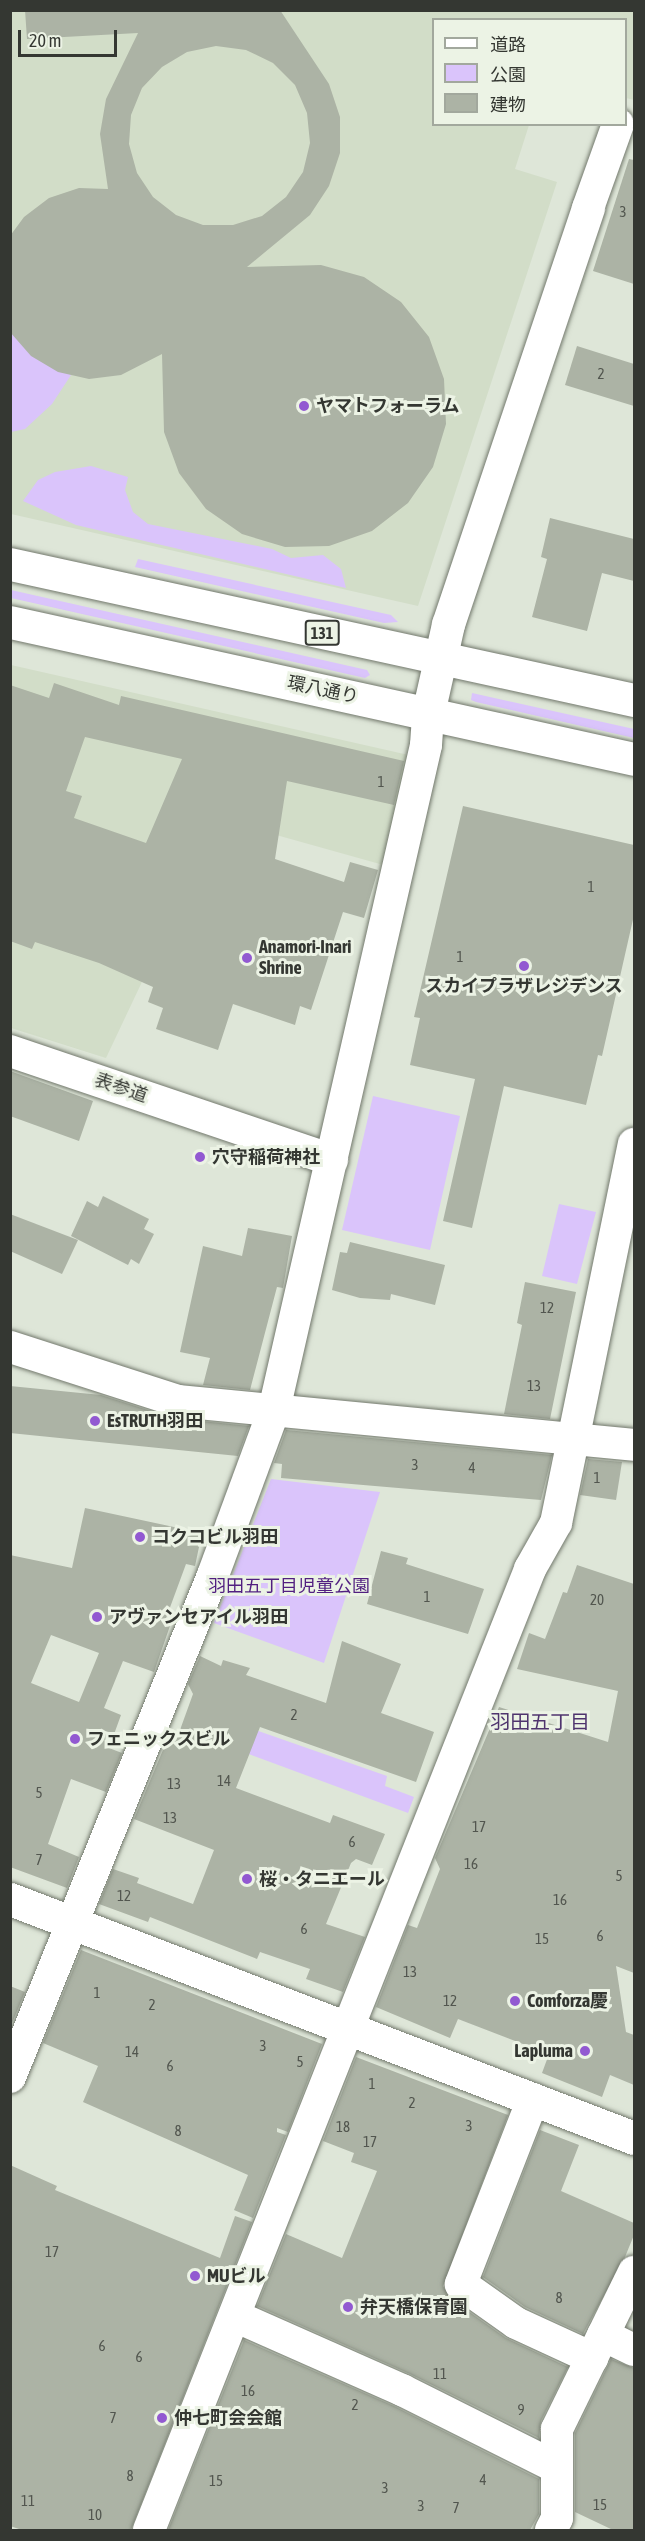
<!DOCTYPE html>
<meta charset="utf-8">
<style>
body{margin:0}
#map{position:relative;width:645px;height:2541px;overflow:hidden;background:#dee6d8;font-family:"Asap Condensed","Noto Sans JP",sans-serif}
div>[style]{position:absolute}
.built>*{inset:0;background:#d2ddc8}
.green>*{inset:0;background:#dac4fb}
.building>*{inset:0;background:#acb3a5}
.roads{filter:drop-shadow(0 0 2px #72786c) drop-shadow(0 0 2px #72786c)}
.street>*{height:32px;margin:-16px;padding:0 16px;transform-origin:16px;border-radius:16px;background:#fff}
.secondary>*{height:33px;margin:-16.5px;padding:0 16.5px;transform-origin:16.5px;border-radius:16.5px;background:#fff}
.highway>*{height:33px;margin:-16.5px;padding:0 16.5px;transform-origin:16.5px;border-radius:16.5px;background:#fff}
.dots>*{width:16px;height:16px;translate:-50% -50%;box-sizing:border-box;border:3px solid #ecf3e5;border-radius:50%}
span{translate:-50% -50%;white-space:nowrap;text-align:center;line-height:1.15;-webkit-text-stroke:6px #ecf3e5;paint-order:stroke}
.number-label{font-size:15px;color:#52564f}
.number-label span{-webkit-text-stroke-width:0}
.shield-label span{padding:2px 4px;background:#ecf3e5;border:2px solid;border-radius:4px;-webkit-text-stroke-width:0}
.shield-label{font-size:16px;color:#343732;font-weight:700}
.poi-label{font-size:18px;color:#343732;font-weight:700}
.left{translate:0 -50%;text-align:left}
.right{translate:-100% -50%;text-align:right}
.street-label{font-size:18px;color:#343732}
.park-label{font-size:18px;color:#511f80}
.neighbourhood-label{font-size:20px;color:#4f346e}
.frame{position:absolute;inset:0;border:12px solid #343732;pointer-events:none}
.legend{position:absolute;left:432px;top:18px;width:195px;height:108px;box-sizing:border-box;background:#ecf3e5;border:2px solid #a2a89d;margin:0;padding:8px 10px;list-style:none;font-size:18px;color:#343732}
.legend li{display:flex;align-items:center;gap:12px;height:30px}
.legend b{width:30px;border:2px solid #a2a89d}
.scale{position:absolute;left:18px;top:30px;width:99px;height:27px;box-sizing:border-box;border:3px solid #343732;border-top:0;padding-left:8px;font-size:18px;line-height:21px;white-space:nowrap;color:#343732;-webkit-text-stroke:4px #ecf3e5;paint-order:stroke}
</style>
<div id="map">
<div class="built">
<i style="clip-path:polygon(11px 11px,634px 11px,634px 100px,626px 98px,626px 20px,434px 20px,434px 124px,529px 125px,515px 169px,557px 182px,418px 606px,11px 514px)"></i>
<i style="clip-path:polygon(11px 665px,413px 756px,387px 866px,219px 819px,106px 1058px,11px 1028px)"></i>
</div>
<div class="green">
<i style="clip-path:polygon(10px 332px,71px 375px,52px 404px,25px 429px,11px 432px)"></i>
<i style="clip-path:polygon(91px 466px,128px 477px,125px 490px,133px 512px,148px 524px,272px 549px,291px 558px,323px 555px,341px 569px,346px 588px,76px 525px,23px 501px,38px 480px,55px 472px)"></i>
<i style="clip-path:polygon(138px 559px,391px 615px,398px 622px,384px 623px,135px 567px)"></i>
<i style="clip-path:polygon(11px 590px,367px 670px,370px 675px,365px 678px,11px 598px)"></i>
<i style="clip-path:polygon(472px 693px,634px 729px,634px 738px,476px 702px,471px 700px)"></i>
<i style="clip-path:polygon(373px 1096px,460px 1116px,430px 1250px,342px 1230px)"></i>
<i style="clip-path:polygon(559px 1204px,596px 1212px,577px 1284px,542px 1276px)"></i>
<i style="clip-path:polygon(271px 1479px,380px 1492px,324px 1663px,214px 1623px)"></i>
<i style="clip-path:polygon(230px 1721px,387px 1776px,385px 1786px,414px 1797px,408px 1813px,219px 1743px)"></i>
</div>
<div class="building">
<i style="clip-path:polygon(evenodd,25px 10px,280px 10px,329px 84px,340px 117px,340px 153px,329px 186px,310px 215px,247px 267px,321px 265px,364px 277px,401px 302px,429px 337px,444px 379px,446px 424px,433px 467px,408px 503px,372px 531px,329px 546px,285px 547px,242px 534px,206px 509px,179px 473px,164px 432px,162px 354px,121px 375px,89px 379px,58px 372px,31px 356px,10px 332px,10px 236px,24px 217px,49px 198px,79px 188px,108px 189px,100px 134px,106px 99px,138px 33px,27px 39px,25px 10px,216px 46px,246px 50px,273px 63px,295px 85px,307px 113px,310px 143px,303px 172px,286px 197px,262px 216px,233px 225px,203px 225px,176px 215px,153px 197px,137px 173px,129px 144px,131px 115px,142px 88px,162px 67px,187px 52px,216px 46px)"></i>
<i style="clip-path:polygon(629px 159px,634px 160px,634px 284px,593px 271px)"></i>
<i style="clip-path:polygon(577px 346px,634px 364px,634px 406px,565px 385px)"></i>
<i style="clip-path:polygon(550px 518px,634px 539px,634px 581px,602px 573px,587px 631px,532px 617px,547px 559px,541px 557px)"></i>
<i style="clip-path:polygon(evenodd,54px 683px,119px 705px,121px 696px,404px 761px,394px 805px,287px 781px,275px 859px,344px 882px,350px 862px,378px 870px,364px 918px,343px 912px,311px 1010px,300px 1006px,295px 1025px,233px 1004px,218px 1050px,156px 1029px,163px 1008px,148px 1002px,153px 987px,99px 963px,35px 942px,32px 949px,10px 941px,10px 685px,49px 698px,54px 683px,85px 737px,182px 759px,146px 843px,74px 818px,82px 796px,66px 791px,85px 737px)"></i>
<i style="clip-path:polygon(463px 806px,634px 845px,634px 915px,602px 1056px,598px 1055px,586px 1105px,504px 1086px,472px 1228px,443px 1221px,475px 1079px,410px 1065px,420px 1018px,414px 1017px)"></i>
<i style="clip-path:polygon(10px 1071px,93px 1101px,79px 1141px,10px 1116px)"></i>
<i style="clip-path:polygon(103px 1196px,149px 1219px,144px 1229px,154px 1234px,139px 1264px,131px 1259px,128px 1265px,71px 1236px,87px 1201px,98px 1207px)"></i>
<i style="clip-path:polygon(10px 1214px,78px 1240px,62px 1274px,10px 1251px)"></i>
<i style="clip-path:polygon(248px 1228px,292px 1236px,283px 1288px,277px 1287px,250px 1390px,203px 1385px,210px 1358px,180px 1352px,203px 1246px,242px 1256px)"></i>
<i style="clip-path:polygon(350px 1242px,445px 1265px,435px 1305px,391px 1294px,390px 1300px,360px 1298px,332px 1290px,340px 1252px,347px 1253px)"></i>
<i style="clip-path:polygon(525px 1282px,576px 1292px,550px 1419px,504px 1414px,522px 1325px,517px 1323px)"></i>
<i style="clip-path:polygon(10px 1386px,101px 1395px,173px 1418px,249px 1426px,238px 1456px,10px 1433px)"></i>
<i style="clip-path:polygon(286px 1430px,552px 1455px,541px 1500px,281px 1478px,282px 1464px,274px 1463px)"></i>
<i style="clip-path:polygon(588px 1459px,622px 1462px,616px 1500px,580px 1495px)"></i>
<i style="clip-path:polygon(evenodd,85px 1508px,202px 1533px,195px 1566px,186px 1564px,165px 1621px,171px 1623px,154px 1672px,123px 1661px,104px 1708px,121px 1715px,109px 1748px,122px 1753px,106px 1792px,71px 1779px,48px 1844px,79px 1857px,67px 1888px,10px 1867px,10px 1555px,72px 1568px,85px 1508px,51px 1635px,99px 1653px,79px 1702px,31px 1683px,51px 1635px)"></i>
<i style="clip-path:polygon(381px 1551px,408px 1558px,406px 1564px,484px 1589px,468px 1634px,367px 1604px)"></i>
<i style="clip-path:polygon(577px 1565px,634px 1584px,634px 1973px,616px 1966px,626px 2032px,634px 2035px,634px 2085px,610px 2075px,602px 2097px,542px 2073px,549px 2054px,458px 2019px,450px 2038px,376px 2007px,408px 1925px,417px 1928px,440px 1869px,435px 1858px,499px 1707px,608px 1742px,618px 1691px,517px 1669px,529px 1633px,545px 1639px,563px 1592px,567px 1593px)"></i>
<i style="clip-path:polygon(342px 1641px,401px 1664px,381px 1713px,434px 1732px,416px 1782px,260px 1727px,236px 1788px,330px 1823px,333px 1815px,385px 1834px,372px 1865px,356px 1859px,351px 1863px,326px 1924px,365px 1937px,343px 1992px,306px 1979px,310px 1969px,260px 1952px,257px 1959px,150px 1917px,148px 1922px,99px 1904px,113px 1869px,139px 1878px,137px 1883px,193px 1904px,214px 1850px,134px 1819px,168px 1738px,176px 1741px,193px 1694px,188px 1684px,200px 1656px,221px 1666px,223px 1660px,250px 1668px,246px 1675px,326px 1703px)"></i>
<i style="clip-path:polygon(81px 1950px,322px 2044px,288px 2132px,277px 2128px,277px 2132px,286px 2135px,253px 2218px,234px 2210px,248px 2175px,83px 2102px,98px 2066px,43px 2043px)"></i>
<i style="clip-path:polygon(10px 1986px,25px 1992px,10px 2028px)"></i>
<i style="clip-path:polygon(356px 2057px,508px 2115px,443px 2286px,451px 2299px,506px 2338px,568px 2367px,541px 2421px,539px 2438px,410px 2374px,257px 2306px,286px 2234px,342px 2258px,377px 2171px,351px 2162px,354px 2153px,323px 2141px)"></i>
<i style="clip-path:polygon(540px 2130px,579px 2145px,561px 2191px,634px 2223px,634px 2235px,625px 2257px,583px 2334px,525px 2307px,483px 2277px)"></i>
<i style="clip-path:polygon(10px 2165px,57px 2186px,55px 2190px,220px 2258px,235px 2216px,252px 2222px,131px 2530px,22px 2530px,10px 2526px)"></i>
<i style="clip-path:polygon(244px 2340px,394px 2406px,539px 2479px,539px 2514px,530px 2530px,168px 2530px)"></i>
<i style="clip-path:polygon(611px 2359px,634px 2368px,634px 2530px,613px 2530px,575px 2512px,575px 2433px)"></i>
</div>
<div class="roads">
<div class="street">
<i style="left:588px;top:208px;width:89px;rotate:-70.3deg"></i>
<i style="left:10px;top:1051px;width:340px;rotate:18.7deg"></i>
<i style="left:10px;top:1347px;width:176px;rotate:17.8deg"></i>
<i style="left:178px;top:1401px;width:458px;rotate:5.5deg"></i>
<i style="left:10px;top:2077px;width:541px;rotate:-67.98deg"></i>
<i style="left:213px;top:1575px;width:176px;rotate:-69.7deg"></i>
<i style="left:274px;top:1410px;width:682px;rotate:-77.12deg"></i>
<i style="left:426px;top:745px;width:32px;rotate:-86deg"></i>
<i style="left:533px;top:2099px;width:199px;rotate:111.3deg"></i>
<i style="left:461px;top:2284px;width:67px;rotate:35.3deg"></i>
<i style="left:516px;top:2323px;width:84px;rotate:24.7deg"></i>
<i style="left:235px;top:2316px;width:183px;rotate:23.9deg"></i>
<i style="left:402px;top:2390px;width:172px;rotate:26.6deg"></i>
<i style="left:603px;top:2335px;width:34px;rotate:26deg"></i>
<i style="left:149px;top:2530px;width:1034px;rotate:-68.37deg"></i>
<i style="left:530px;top:1569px;width:53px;rotate:-60.5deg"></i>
<i style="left:556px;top:1523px;width:387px;rotate:-78.4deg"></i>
<i style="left:551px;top:2530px;width:13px;rotate:-63deg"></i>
<i style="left:557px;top:2518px;width:89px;rotate:-90deg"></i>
<i style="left:557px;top:2429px;width:175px;rotate:-63.9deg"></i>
</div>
<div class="secondary">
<i style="left:428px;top:713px;width:91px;rotate:-77.3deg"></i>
<i style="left:448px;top:624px;width:439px;rotate:-71.4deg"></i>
<i style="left:10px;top:1899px;width:668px;rotate:20.96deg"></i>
</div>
<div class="highway">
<i style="left:10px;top:564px;width:639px;rotate:12.3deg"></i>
<i style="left:10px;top:622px;width:639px;rotate:12.38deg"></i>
</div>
</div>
<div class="dots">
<i style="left:304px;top:406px;background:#9259d1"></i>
<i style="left:247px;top:958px;background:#9259d1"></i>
<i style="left:524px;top:966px;background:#9259d1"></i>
<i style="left:200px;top:1157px;background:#9259d1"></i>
<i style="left:95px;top:1421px;background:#9259d1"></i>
<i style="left:140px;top:1537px;background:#9259d1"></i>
<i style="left:97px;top:1617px;background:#9259d1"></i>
<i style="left:75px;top:1739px;background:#9259d1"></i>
<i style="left:247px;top:1879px;background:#9259d1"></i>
<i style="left:515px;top:2001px;background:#9259d1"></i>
<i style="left:585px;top:2051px;background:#9259d1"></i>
<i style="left:195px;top:2276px;background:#9259d1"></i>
<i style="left:348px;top:2307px;background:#9259d1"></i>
<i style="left:162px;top:2418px;background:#9259d1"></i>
</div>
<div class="number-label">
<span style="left:623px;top:212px">3</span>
<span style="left:601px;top:374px">2</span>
<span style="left:381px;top:782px">1</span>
<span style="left:591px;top:887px">1</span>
<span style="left:460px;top:957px">1</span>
<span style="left:547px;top:1308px">12</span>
<span style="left:534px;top:1386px">13</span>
<span style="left:415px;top:1465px">3</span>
<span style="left:472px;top:1468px">4</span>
<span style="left:597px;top:1478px">1</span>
<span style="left:427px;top:1597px">1</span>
<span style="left:597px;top:1600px">20</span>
<span style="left:294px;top:1715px">2</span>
<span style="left:224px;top:1781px">14</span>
<span style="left:174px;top:1784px">13</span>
<span style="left:39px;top:1793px">5</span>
<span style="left:170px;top:1818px">13</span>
<span style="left:479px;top:1827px">17</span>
<span style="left:352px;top:1842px">6</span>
<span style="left:39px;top:1860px">7</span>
<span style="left:471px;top:1864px">16</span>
<span style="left:619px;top:1876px">5</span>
<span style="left:124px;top:1896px">12</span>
<span style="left:560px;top:1900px">16</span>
<span style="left:304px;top:1929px">6</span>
<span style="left:600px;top:1936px">6</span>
<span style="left:542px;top:1939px">15</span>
<span style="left:410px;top:1972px">13</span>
<span style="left:97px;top:1993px">1</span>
<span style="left:450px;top:2001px">12</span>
<span style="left:152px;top:2005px">2</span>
<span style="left:263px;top:2046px">3</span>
<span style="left:132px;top:2052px">14</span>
<span style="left:300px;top:2062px">5</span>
<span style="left:170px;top:2066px">6</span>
<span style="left:372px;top:2084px">1</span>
<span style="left:412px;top:2103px">2</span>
<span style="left:469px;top:2126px">3</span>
<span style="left:343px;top:2127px">18</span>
<span style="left:178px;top:2131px">8</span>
<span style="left:370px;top:2142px">17</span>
<span style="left:52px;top:2252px">17</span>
<span style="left:559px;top:2298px">8</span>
<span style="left:102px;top:2346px">6</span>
<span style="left:139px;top:2357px">6</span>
<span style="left:440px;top:2374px">11</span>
<span style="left:248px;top:2391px">16</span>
<span style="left:355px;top:2405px">2</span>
<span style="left:521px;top:2410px">9</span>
<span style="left:113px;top:2418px">7</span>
<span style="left:130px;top:2476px">8</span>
<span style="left:483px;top:2480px">4</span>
<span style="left:216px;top:2481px">15</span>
<span style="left:385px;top:2488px">3</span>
<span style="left:28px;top:2501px">11</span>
<span style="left:600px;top:2505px">15</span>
<span style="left:421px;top:2506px">3</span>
<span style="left:456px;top:2508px">7</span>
<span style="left:95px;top:2515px">10</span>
</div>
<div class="shield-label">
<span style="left:322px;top:633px">131</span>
</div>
<div class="poi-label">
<span class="left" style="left:316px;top:406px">ヤマトフォーラム</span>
<span class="left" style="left:259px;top:958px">Anamori-Inari<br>Shrine</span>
<span style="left:524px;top:986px">スカイプラザレジデンス</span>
<span class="left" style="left:212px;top:1157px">穴守稲荷神社</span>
<span class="left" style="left:107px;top:1421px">EsTRUTH羽田</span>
<span class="left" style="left:152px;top:1537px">コクコビル羽田</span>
<span class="left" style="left:109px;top:1617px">アヴァンセアイル羽田</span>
<span class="left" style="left:87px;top:1739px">フェニックスビル</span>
<span class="left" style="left:259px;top:1879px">桜・タニエール</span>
<span class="left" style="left:527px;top:2001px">Comforza慶</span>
<span class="right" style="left:573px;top:2051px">Lapluma</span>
<span class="left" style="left:207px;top:2276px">MUビル</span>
<span class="left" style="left:360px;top:2307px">弁天橋保育園</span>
<span class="left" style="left:174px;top:2418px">仲七町会会館</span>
</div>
<div class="street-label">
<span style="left:323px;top:690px;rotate:12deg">環八通り</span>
<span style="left:121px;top:1088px;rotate:19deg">表参道</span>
</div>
<div class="park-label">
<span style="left:289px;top:1586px">羽田五丁目児童公園</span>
</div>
<div class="neighbourhood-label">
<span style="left:540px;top:1721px">羽田五丁目</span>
</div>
<div class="frame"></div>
<ul class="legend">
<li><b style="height:8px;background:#fff"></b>道路</li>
<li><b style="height:16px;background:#dac4fb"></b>公園</li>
<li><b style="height:16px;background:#acb3a5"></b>建物</li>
</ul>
<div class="scale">20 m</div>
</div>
